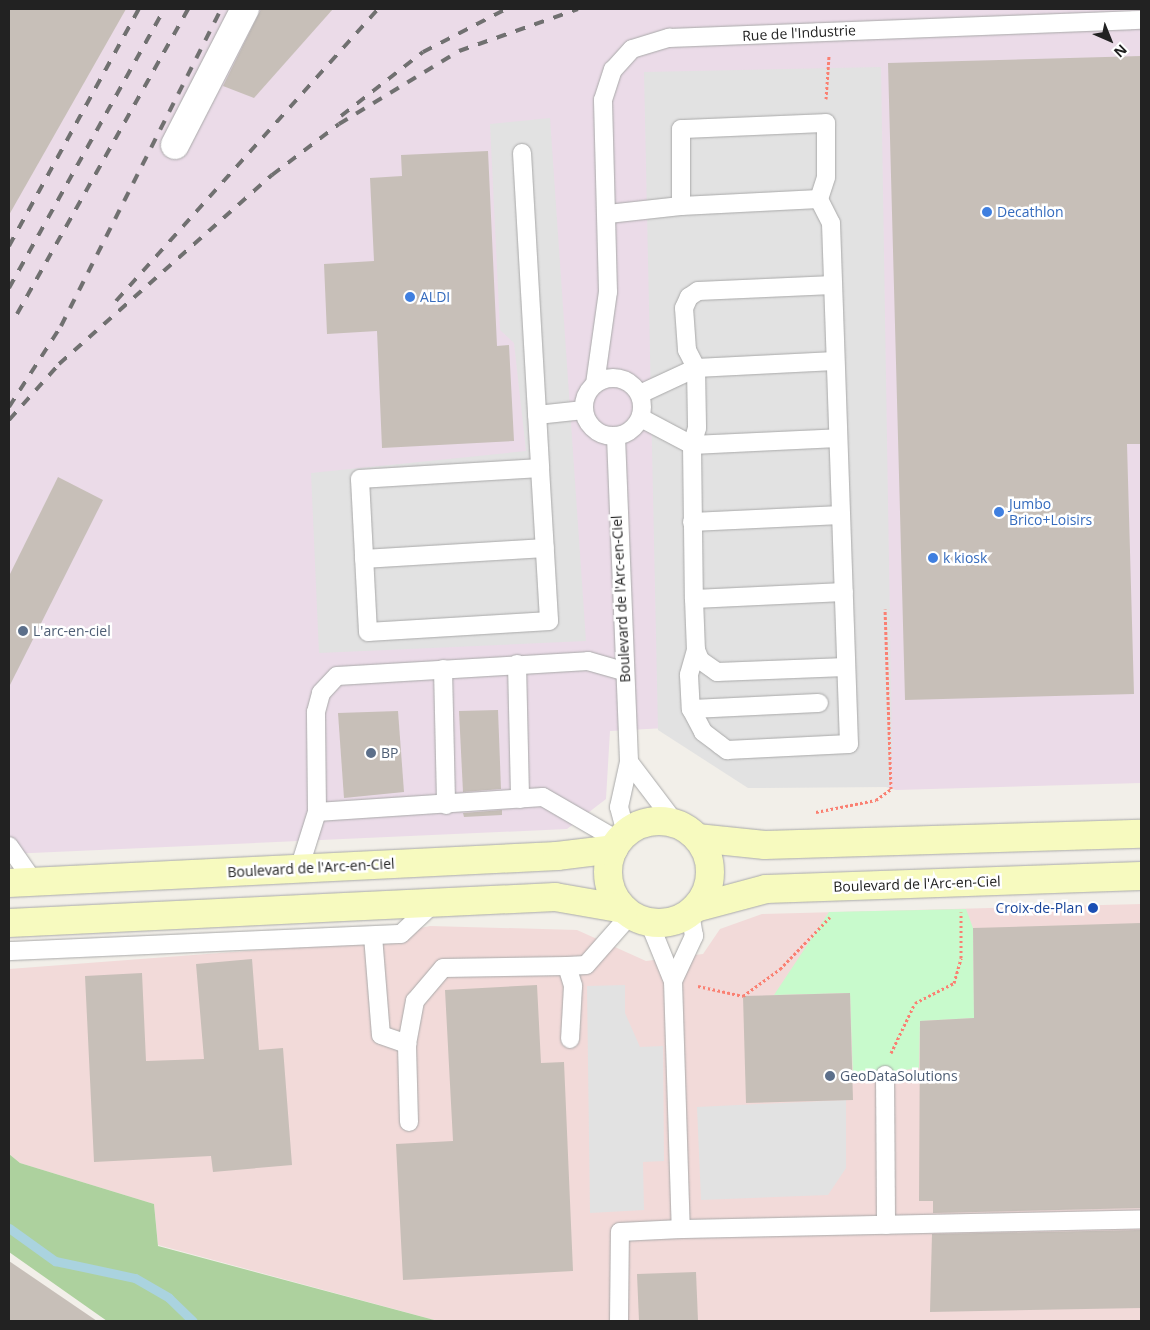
<!DOCTYPE html>
<style>
body{margin:0}
#map{position:relative;width:1150px;height:1330px;overflow:hidden;background:#f2efe9;font-family:"Open Sans",sans-serif}
div>[style]{position:absolute}
.commercial>*{inset:0;background:#f2dad9}
.industrial>*{inset:0;background:#ebdbe8}
.forest>*{inset:0;background:#add19e}
.park>*{inset:0;background:#c8facc}
.parking>*{inset:0;background:#e2e2e2}
.stream>*{height:9px;margin:-4.5px;padding:0 4.5px;transform-origin:4.5px;border-radius:4.5px;background:#aad3df}
.building>*{inset:0;background:#c7bfb8}
.path>*{height:3px;margin-top:-1.5px;transform-origin:0;background:repeating-linear-gradient(90deg,#fa8072 0 2.5px,transparent 0 5px)}
.roads{filter:drop-shadow(0 0 1px #a9a9a9) drop-shadow(0 0 1px #a9a9a9)}
.lane>*{height:18px;margin:-9px;padding:0 9px;transform-origin:9px;border-radius:9px;background:#fff}
.lane>.ring{margin:-9px;padding:0;box-sizing:content-box;background:none;border:18px solid #fff;border-radius:50%}
.street>*{height:28px;margin:-14px;padding:0 14px;transform-origin:14px;border-radius:14px;background:#fff}
.secondary>*{height:28px;margin:-14px;padding:0 14px;transform-origin:14px;border-radius:14px;background:#f7fabf}
.secondary>.ring{margin:-14px;padding:0;box-sizing:content-box;background:none;border:28px solid #f7fabf;border-radius:50%}
.rail>*{height:4px;margin-top:-2px;transform-origin:0;background:repeating-linear-gradient(90deg,#707070 0 10px,transparent 0 20px)}
.dots>*{width:14px;height:14px;translate:-50% -50%;box-sizing:border-box;border:2px solid #fff;border-radius:50%}
span{translate:-50% -50%;white-space:nowrap;text-align:center;line-height:1.15;-webkit-text-stroke:5px #fff;paint-order:stroke}
.street-label{font-size:14px;color:#222}
.shop-label{font-size:14px;color:#366cbe}
.left{translate:0 -50%;text-align:left}
.service-label{font-size:14px;color:#4e5e75}
.transit-label{font-size:14px;color:#164399}
.right{translate:-100% -50%;text-align:right}
.frame{position:absolute;inset:0;border:10px solid #222;pointer-events:none}
.north{position:absolute;left:1085px;top:15px;width:50px;height:50px;-webkit-text-stroke:4px #fff;paint-order:stroke;rotate:136deg;font-size:14px;font-weight:700;line-height:20px;text-align:center;color:#222}
.north::after{content:'';display:block;margin:auto;width:18px;height:22px;background:#222;clip-path:polygon(50% 0,100% 100%,50% 72%,0 100%)}
</style>
<div id="map">
<div class="commercial">
<i style="clip-path:polygon(1141px 904px,1141px 1321px,438px 1321px,158px 1245px,154px 1204px,20px 1163px,9px 1154px,9px 969px,340px 944px,430px 926px,577px 930px,646px 961px,703px 954px,720px 929px,762px 914px)"></i>
</div>
<div class="industrial">
<i style="clip-path:polygon(9px 9px,1141px 9px,1141px 783px,896px 790px,684px 727px,610px 731px,606px 799px,567px 829px,9px 854px)"></i>
</div>
<div class="forest">
<i style="clip-path:polygon(9px 1154px,20px 1163px,154px 1204px,158px 1246px,438px 1321px,107px 1321px,9px 1252px)"></i>
</div>
<div class="park">
<i style="clip-path:polygon(966px 909px,973px 928px,974px 1018px,920px 1021px,919px 1068px,853px 1077px,850px 993px,774px 995px,829px 912px)"></i>
</div>
<div class="parking">
<i style="clip-path:polygon(881px 67px,892px 748px,889px 787px,748px 788px,658px 730px,644px 72px)"></i>
<i style="clip-path:polygon(550px 118px,586px 641px,319px 653px,311px 473px,526px 451px,514px 343px,500px 330px,490px 124px)"></i>
<i style="clip-path:polygon(625px 985px,625px 1013px,640px 1047px,663px 1046px,664px 1161px,643px 1162px,644px 1210px,590px 1213px,587px 986px)"></i>
<i style="clip-path:polygon(846px 1100px,846px 1168px,828px 1195px,701px 1200px,697px 1107px)"></i>
</div>
<div class="stream">
<i style="left:9px;top:1228px;width:57px;rotate:35.7deg"></i>
<i style="left:55px;top:1261px;width:82px;rotate:12deg"></i>
<i style="left:135px;top:1278px;width:39px;rotate:30deg"></i>
<i style="left:169px;top:1298px;width:33px;rotate:44deg"></i>
</div>
<div class="building">
<i style="clip-path:polygon(9px 9px,126px 9px,9px 215px)"></i>
<i style="clip-path:polygon(261px 9px,333px 9px,254px 98px,223px 86px)"></i>
<i style="clip-path:polygon(1141px 56px,1141px 444px,1127px 444px,1134px 694px,905px 700px,888px 63px)"></i>
<i style="clip-path:polygon(488px 151px,497px 346px,509px 345px,514px 441px,382px 448px,377px 331px,327px 334px,324px 264px,374px 261px,370px 178px,402px 176px,401px 155px)"></i>
<i style="clip-path:polygon(58px 477px,103px 500px,9px 687px,9px 576px)"></i>
<i style="clip-path:polygon(498px 710px,501px 789px,463px 792px,459px 711px)"></i>
<i style="clip-path:polygon(398px 711px,404px 792px,344px 798px,338px 713px)"></i>
<i style="clip-path:polygon(502px 810px,502px 815px,464px 817px,463px 813px)"></i>
<i style="clip-path:polygon(1141px 923px,1141px 1208px,933px 1213px,933px 1201px,919px 1201px,920px 1021px,974px 1018px,973px 928px)"></i>
<i style="clip-path:polygon(252px 959px,259px 1050px,283px 1048px,292px 1165px,213px 1172px,211px 1156px,94px 1162px,85px 976px,142px 973px,146px 1061px,204px 1059px,196px 964px)"></i>
<i style="clip-path:polygon(537px 985px,541px 1063px,564px 1062px,573px 1271px,403px 1280px,396px 1144px,453px 1141px,445px 990px)"></i>
<i style="clip-path:polygon(850px 993px,853px 1100px,746px 1103px,743px 996px)"></i>
<i style="clip-path:polygon(1141px 1230px,1141px 1308px,930px 1312px,932px 1234px)"></i>
<i style="clip-path:polygon(9px 1261px,97px 1321px,9px 1321px)"></i>
<i style="clip-path:polygon(696px 1272px,698px 1321px,639px 1321px,637px 1274px)"></i>
</div>
<div class="path">
<i style="left:826px;top:99px;width:43px;rotate:-86deg"></i>
<i style="left:816px;top:812px;width:61px;rotate:-11.3deg"></i>
<i style="left:876px;top:800px;width:19px;rotate:-36deg"></i>
<i style="left:891px;top:789px;width:180px;rotate:-91.9deg"></i>
<i style="left:698px;top:986px;width:46px;rotate:12.5deg"></i>
<i style="left:743px;top:996px;width:46px;rotate:-36.1deg"></i>
<i style="left:780px;top:969px;width:72px;rotate:-46.1deg"></i>
<i style="left:891px;top:1053px;width:55px;rotate:-64.4deg"></i>
<i style="left:915px;top:1003px;width:44px;rotate:-27.1deg"></i>
<i style="left:954px;top:983px;width:26px;rotate:-74deg"></i>
<i style="left:961px;top:958px;width:46px;rotate:-90deg"></i>
</div>
<div class="roads">
<div class="lane">
<i style="left:522px;top:153px;width:316px;rotate:86.7deg"></i>
<i style="left:540px;top:468px;width:153px;rotate:86.6deg"></i>
<i style="left:549px;top:621px;width:181px;rotate:176.5deg"></i>
<i style="left:368px;top:632px;width:153px;rotate:-93deg"></i>
<i style="left:360px;top:479px;width:180px;rotate:-3.5deg"></i>
<i style="left:608px;top:214px;width:73px;rotate:-6.3deg"></i>
<i style="left:833px;top:285px;width:135px;rotate:177.5deg"></i>
<i style="left:698px;top:291px;width:11px;rotate:146deg"></i>
<i style="left:689px;top:297px;width:12px;rotate:114deg"></i>
<i style="left:684px;top:308px;width:42px;rotate:85.9deg"></i>
<i style="left:687px;top:350px;width:20px;rotate:63deg"></i>
<i style="left:696px;top:368px;width:60px;rotate:89deg"></i>
<i style="left:697px;top:428px;width:18px;rotate:106deg"></i>
<i style="left:692px;top:445px;width:154px;rotate:89.3deg"></i>
<i style="left:694px;top:599px;width:51px;rotate:87.8deg"></i>
<i style="left:696px;top:650px;width:11px;rotate:68deg"></i>
<i style="left:700px;top:660px;width:21px;rotate:35deg"></i>
<i style="left:717px;top:672px;width:129px;rotate:-2.2deg"></i>
<i class="ring" style="left:584px;top:378px;width:40px;height:40px"></i>
<i style="left:595px;top:384px;width:93px;rotate:-82deg"></i>
<i style="left:608px;top:292px;width:192px;rotate:-91.5deg"></i>
<i style="left:603px;top:100px;width:32px;rotate:-72deg"></i>
<i style="left:613px;top:70px;width:28px;rotate:-48deg"></i>
<i style="left:632px;top:49px;width:39px;rotate:-17deg"></i>
<i style="left:669px;top:38px;width:472px;rotate:-2.2deg"></i>
<i style="left:640px;top:394px;width:62px;rotate:-24.9deg"></i>
<i style="left:696px;top:368px;width:139px;rotate:-2.9deg"></i>
<i style="left:537px;top:415px;width:47px;rotate:-6.1deg"></i>
<i style="left:641px;top:418px;width:58px;rotate:27.9deg"></i>
<i style="left:692px;top:445px;width:146px;rotate:-2.7deg"></i>
<i style="left:616px;top:437px;width:325px;rotate:87.7deg"></i>
<i style="left:629px;top:762px;width:46px;rotate:102.5deg"></i>
<i style="left:619px;top:807px;width:27px;rotate:75deg"></i>
<i style="left:692px;top:522px;width:149px;rotate:-2.7deg"></i>
<i style="left:364px;top:559px;width:181px;rotate:-3.5deg"></i>
<i style="left:694px;top:599px;width:150px;rotate:-2.7deg"></i>
<i style="left:696px;top:650px;width:26px;rotate:106deg"></i>
<i style="left:689px;top:675px;width:34px;rotate:87deg"></i>
<i style="left:691px;top:709px;width:26px;rotate:62deg"></i>
<i style="left:703px;top:732px;width:21px;rotate:37deg"></i>
<i style="left:720px;top:745px;width:9px;rotate:36deg"></i>
<i style="left:727px;top:750px;width:122px;rotate:-2.8deg"></i>
<i style="left:849px;top:744px;width:521px;rotate:-91.98deg"></i>
<i style="left:831px;top:223px;width:27px;rotate:-117deg"></i>
<i style="left:819px;top:199px;width:23px;rotate:-72deg"></i>
<i style="left:826px;top:177px;width:54px;rotate:-90deg"></i>
<i style="left:826px;top:123px;width:145px;rotate:177.6deg"></i>
<i style="left:681px;top:129px;width:77px;rotate:90deg"></i>
<i style="left:681px;top:206px;width:138px;rotate:-2.9deg"></i>
<i style="left:517px;top:664px;width:135px;rotate:88.7deg"></i>
<i style="left:443px;top:669px;width:136px;rotate:88.7deg"></i>
<i style="left:691px;top:709px;width:128px;rotate:-2.7deg"></i>
<i style="left:629px;top:762px;width:78px;rotate:52.8deg"></i>
<i style="left:317px;top:812px;width:100px;rotate:-90.6deg"></i>
<i style="left:316px;top:712px;width:20px;rotate:-75deg"></i>
<i style="left:321px;top:693px;width:23px;rotate:-47deg"></i>
<i style="left:337px;top:676px;width:251px;rotate:-3.4deg"></i>
<i style="left:588px;top:661px;width:36px;rotate:16deg"></i>
<i style="left:9px;top:846px;width:44px;rotate:55.2deg"></i>
<i style="left:299px;top:869px;width:60px;rotate:-72.5deg"></i>
<i style="left:317px;top:812px;width:226px;rotate:-3.8deg"></i>
<i style="left:543px;top:797px;width:88px;rotate:30.1deg"></i>
<i style="left:649px;top:922px;width:64px;rotate:67.9deg"></i>
<i style="left:673px;top:981px;width:248px;rotate:88.2deg"></i>
<i style="left:681px;top:1229px;width:460px;rotate:-1.2deg"></i>
<i style="left:373px;top:936px;width:99px;rotate:85.4deg"></i>
<i style="left:381px;top:1035px;width:28px;rotate:19deg"></i>
<i style="left:9px;top:951px;width:392px;rotate:-2.5deg"></i>
<i style="left:401px;top:934px;width:47px;rotate:-43.3deg"></i>
<i style="left:567px;top:966px;width:19px;rotate:-3deg"></i>
<i style="left:586px;top:965px;width:68px;rotate:-48.6deg"></i>
<i style="left:673px;top:981px;width:50px;rotate:-65deg"></i>
<i style="left:694px;top:936px;width:23px;rotate:-100deg"></i>
<i style="left:885px;top:1075px;width:150px;rotate:89.6deg"></i>
<i style="left:409px;top:1122px;width:78px;rotate:-91.5deg"></i>
<i style="left:407px;top:1044px;width:44px;rotate:-79.5deg"></i>
<i style="left:415px;top:1001px;width:43px;rotate:-49.7deg"></i>
<i style="left:443px;top:968px;width:124px;rotate:-0.9deg"></i>
<i style="left:567px;top:966px;width:21px;rotate:73deg"></i>
<i style="left:573px;top:986px;width:53px;rotate:93.2deg"></i>
<i style="left:619px;top:1321px;width:89px;rotate:-89.4deg"></i>
<i style="left:620px;top:1232px;width:61px;rotate:-2.8deg"></i>
</div>
<div class="street">
<i style="left:175px;top:145px;width:153px;rotate:-62.8deg"></i>
</div>
<div class="secondary">
<i class="ring" style="left:608px;top:821px;width:74px;height:74px"></i>
<i style="left:697px;top:838px;width:68px;rotate:5.9deg"></i>
<i style="left:765px;top:845px;width:376px;rotate:-1.7deg"></i>
<i style="left:9px;top:883px;width:549px;rotate:-2.82deg"></i>
<i style="left:557px;top:856px;width:57px;rotate:-7deg"></i>
<i style="left:695px;top:908px;width:73px;rotate:-15deg"></i>
<i style="left:766px;top:889px;width:375px;rotate:-2deg"></i>
<i style="left:9px;top:923px;width:547px;rotate:-2.73deg"></i>
<i style="left:555px;top:897px;width:70px;rotate:9.9deg"></i>
</div>
</div>
<div class="rail">
<i style="left:341px;top:116px;width:104px;rotate:-38deg"></i>
<i style="left:423px;top:52px;width:93px;rotate:-27.4deg"></i>
<i style="left:9px;top:246px;width:270px;rotate:-61.3deg"></i>
<i style="left:9px;top:288px;width:319px;rotate:-60.9deg"></i>
<i style="left:116px;top:301px;width:392px;rotate:-48.1deg"></i>
<i style="left:17px;top:314px;width:350px;rotate:-60.7deg"></i>
<i style="left:59px;top:364px;width:285px;rotate:-41.6deg"></i>
<i style="left:272px;top:175px;width:84px;rotate:-37.3deg"></i>
<i style="left:339px;top:124px;width:140px;rotate:-31.3deg"></i>
<i style="left:459px;top:51px;width:126px;rotate:-19.4deg"></i>
<i style="left:9px;top:407px;width:96px;rotate:-57.3deg"></i>
<i style="left:61px;top:326px;width:355px;rotate:-63.2deg"></i>
<i style="left:9px;top:420px;width:79px;rotate:-48.1deg"></i>
</div>
<div class="dots">
<i style="left:987px;top:212px;background:#3f7fe0"></i>
<i style="left:410px;top:297px;background:#3f7fe0"></i>
<i style="left:999px;top:512px;background:#3f7fe0"></i>
<i style="left:933px;top:558px;background:#3f7fe0"></i>
<i style="left:23px;top:631px;background:#5c6f8a"></i>
<i style="left:371px;top:753px;background:#5c6f8a"></i>
<i style="left:1093px;top:908px;background:#1a4fb4"></i>
<i style="left:830px;top:1076px;background:#5c6f8a"></i>
</div>
<div class="street-label">
<span style="left:799px;top:33px;rotate:-3deg">Rue de l'Industrie</span>
<span style="left:621px;top:599px;rotate:-93deg">Boulevard de l'Arc-en-Ciel</span>
<span style="left:311px;top:868px;rotate:-3deg">Boulevard de l'Arc-en-Ciel</span>
<span style="left:917px;top:884px;rotate:-2deg">Boulevard de l'Arc-en-Ciel</span>
</div>
<div class="shop-label">
<span class="left" style="left:997px;top:212px">Decathlon</span>
<span class="left" style="left:420px;top:297px">ALDI</span>
<span class="left" style="left:1009px;top:512px">Jumbo<br>Brico+Loisirs</span>
<span class="left" style="left:943px;top:558px">k kiosk</span>
</div>
<div class="service-label">
<span class="left" style="left:33px;top:631px">L'arc-en-ciel</span>
<span class="left" style="left:381px;top:753px">BP</span>
<span class="left" style="left:840px;top:1076px">GeoDataSolutions</span>
</div>
<div class="transit-label">
<span class="right" style="left:1083px;top:908px">Croix-de-Plan</span>
</div>
<div class="frame"></div>
<div class="north">N</div>
</div>
